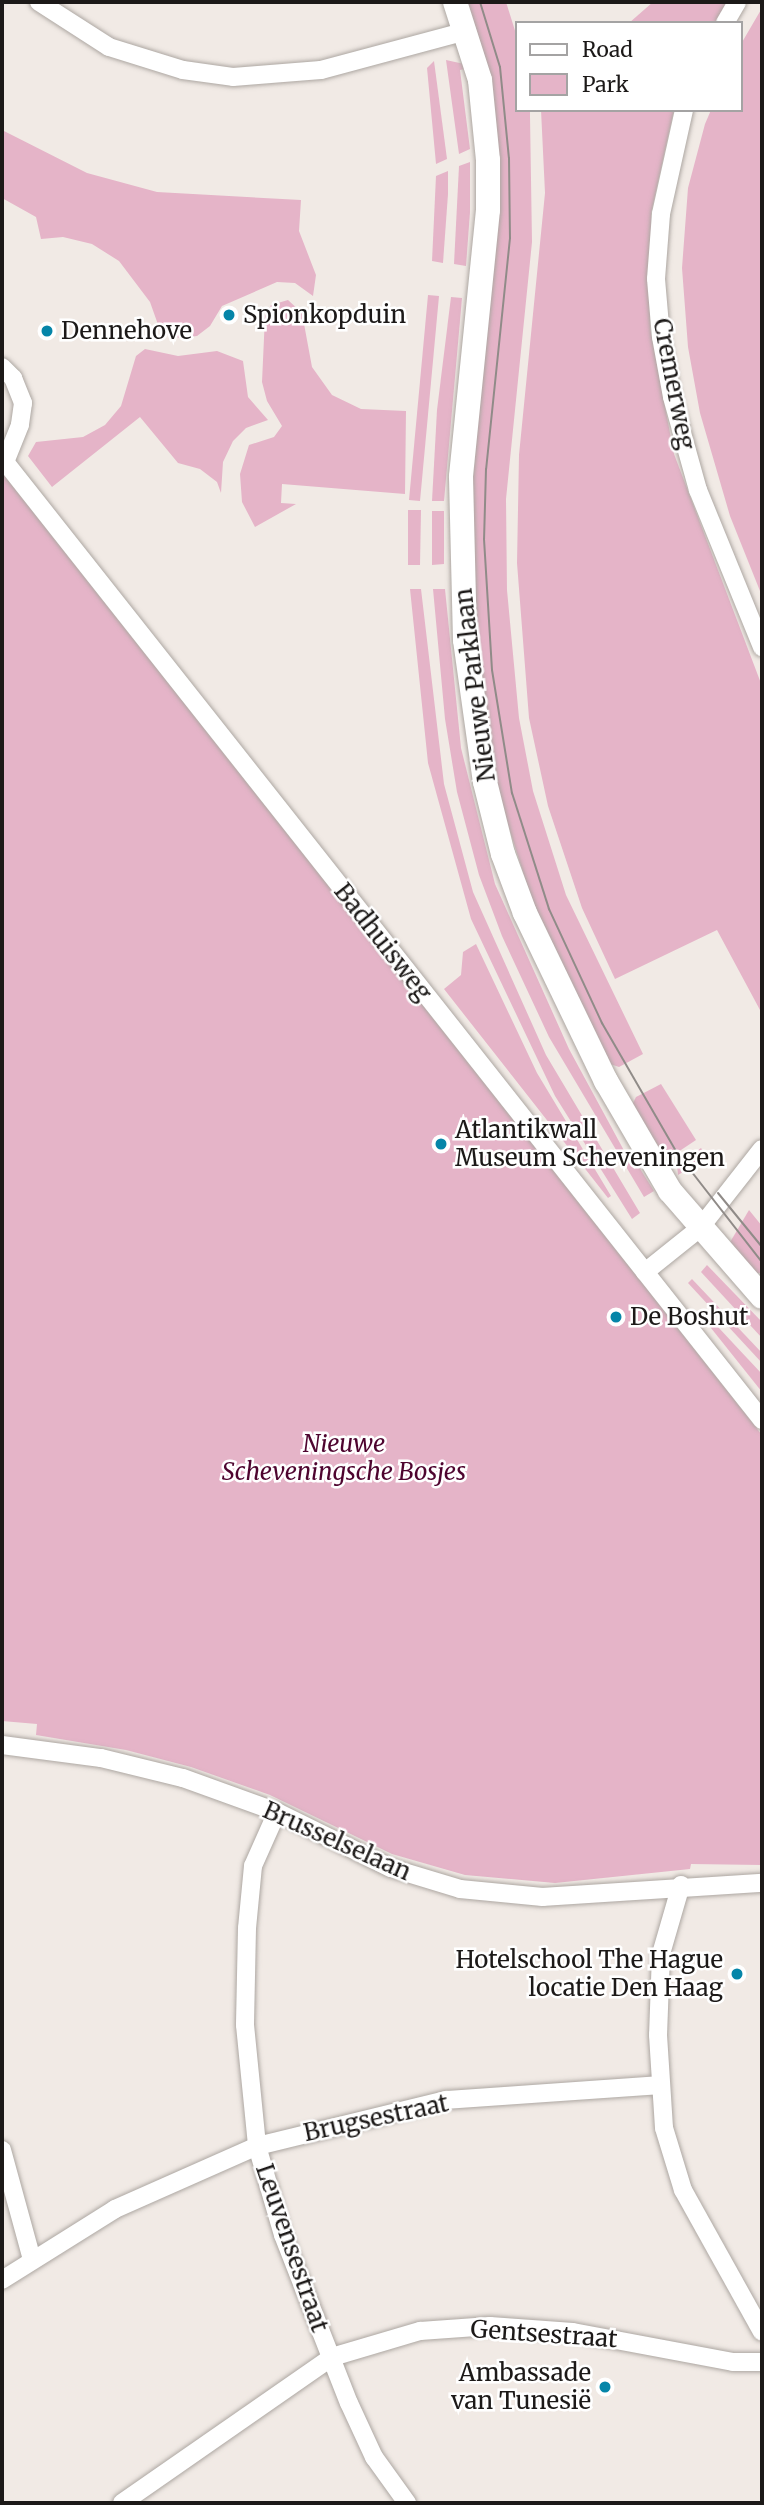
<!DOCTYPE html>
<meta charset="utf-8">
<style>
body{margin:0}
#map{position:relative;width:764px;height:2505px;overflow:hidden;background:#f1eae5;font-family:Merriweather,serif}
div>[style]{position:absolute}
.green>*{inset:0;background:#e5b4c8}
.roads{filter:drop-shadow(0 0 2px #ada7a2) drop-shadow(0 0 2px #ada7a2)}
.minor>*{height:18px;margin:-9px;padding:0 9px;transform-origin:9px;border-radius:9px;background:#fff}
.secondary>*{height:24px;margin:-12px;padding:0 12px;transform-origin:12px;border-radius:12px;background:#fff}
.tram>*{height:2px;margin:-1px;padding:0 1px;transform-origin:1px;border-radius:1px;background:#908b88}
.dots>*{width:19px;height:19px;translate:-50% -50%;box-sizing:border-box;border:4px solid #fff;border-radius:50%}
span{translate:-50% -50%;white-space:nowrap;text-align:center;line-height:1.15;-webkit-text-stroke:5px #fff;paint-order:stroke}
.poi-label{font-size:24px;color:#1c1918}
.left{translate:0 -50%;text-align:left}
.right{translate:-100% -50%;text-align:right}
.street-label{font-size:24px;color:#1c1918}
.park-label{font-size:24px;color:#4e042f;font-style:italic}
.frame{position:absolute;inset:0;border:4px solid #1c1918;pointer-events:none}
.legend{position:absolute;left:515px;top:21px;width:228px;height:91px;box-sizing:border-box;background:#fff;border:2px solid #a4a3a3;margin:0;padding:9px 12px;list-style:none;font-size:21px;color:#1c1918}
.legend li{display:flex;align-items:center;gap:14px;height:35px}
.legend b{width:35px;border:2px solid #a4a3a3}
</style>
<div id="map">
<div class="green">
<i style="clip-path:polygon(468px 2px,506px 2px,517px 37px,517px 110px,530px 110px,530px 116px,532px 242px,506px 499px,507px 590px,519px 718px,533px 791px,566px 895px,643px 1054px,619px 1067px,610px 1064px,535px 910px,496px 787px,476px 638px,473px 482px,499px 161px,490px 75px)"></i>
<i style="clip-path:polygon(653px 2px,728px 2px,715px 23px,629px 23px)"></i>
<i style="clip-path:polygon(762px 8px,762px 596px,730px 516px,700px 413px,688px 347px,682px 268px,688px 188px,705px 124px,711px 110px,741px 110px,741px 44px)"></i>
<i style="clip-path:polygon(446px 60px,464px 64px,465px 69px,460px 70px,470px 149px,459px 154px)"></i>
<i style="clip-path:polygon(434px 61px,447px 159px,436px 164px,427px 68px)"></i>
<i style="clip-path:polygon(541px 110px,674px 110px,651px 214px,650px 328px,674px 454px,762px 686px,760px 1010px,717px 930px,615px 979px,582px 908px,548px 806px,529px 718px,517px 563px,519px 455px,545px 193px)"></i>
<i style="clip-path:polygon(2px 130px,87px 173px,157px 192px,301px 200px,299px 231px,316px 275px,313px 296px,295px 283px,277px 282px,222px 306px,210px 326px,197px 336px,180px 338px,161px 333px,150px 302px,119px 261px,92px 244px,63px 237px,41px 239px,36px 217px,2px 198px)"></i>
<i style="clip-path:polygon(470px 162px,470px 212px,466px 266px,454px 264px,459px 166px)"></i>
<i style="clip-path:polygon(448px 171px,448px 194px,443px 263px,432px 261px,436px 176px)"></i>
<i style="clip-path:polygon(428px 295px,439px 296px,420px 501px,409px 500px)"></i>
<i style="clip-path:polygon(451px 297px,462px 298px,444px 501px,432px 501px,437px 410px)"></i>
<i style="clip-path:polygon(288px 300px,302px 313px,312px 367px,332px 395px,361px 409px,406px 411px,405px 494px,282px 484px,281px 503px,296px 504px,255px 527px,242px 502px,240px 474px,249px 445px,274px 437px,282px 426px,267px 401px,262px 382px,265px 316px,271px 305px)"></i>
<i style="clip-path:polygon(145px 349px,178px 356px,217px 351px,243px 361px,248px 397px,268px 420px,246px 428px,233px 441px,223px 462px,221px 493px,217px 482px,200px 469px,178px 463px,140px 417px,52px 487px,28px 456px,36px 442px,83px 437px,105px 425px,121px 406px,136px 356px)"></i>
<i style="clip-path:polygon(2px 473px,762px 1435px,762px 1865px,691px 1864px,690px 1869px,555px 1883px,465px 1875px,392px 1854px,270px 1795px,191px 1767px,126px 1750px,36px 1735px,37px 1724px,2px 1721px)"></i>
<i style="clip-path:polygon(408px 510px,421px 510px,420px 565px,408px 565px)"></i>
<i style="clip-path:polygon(432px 511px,444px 511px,444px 564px,432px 565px)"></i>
<i style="clip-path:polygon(410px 589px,421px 589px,444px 784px,473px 892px,546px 1055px,640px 1213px,632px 1219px,555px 1096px,471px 919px,428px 763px)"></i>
<i style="clip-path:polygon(433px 589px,445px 589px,461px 748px,495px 884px,569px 1049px,634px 1169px,639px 1167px,654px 1191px,644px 1197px,549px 1037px,502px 936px,479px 875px,457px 792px,445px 719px)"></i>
<i style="clip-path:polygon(476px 944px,537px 1073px,611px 1196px,608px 1198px,444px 989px,461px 975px,463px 952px)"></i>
<i style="clip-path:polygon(661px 1084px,696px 1140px,672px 1156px,664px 1155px,632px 1105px,636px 1097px)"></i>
<i style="clip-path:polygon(701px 1148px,707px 1157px,678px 1175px,677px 1165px)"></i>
<i style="clip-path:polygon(749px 1210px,762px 1226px,762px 1273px,755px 1273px,729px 1244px)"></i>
<i style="clip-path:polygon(707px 1265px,762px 1322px,762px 1338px,701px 1272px)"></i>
<i style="clip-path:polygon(692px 1279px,762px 1353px,762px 1363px,688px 1283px)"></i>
<i style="clip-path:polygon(703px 1311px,762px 1374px,762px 1392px,699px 1313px)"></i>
</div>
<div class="roads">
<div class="minor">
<i style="left:39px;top:2px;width:83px;rotate:32.7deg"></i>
<i style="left:109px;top:47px;width:77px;rotate:17.3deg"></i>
<i style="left:183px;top:70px;width:50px;rotate:8deg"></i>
<i style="left:233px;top:77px;width:88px;rotate:-4.5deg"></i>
<i style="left:321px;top:70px;width:151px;rotate:-15deg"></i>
<i style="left:725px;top:23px;width:24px;rotate:-60deg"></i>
<i style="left:684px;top:110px;width:107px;rotate:102.5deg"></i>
<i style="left:661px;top:214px;width:65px;rotate:94.4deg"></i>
<i style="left:656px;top:279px;width:58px;rotate:85.1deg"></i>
<i style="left:661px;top:337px;width:61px;rotate:79.6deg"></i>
<i style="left:672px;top:397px;width:97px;rotate:74.4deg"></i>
<i style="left:698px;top:490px;width:170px;rotate:67.8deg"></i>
<i style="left:2px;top:367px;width:16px;rotate:45deg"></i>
<i style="left:13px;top:378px;width:27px;rotate:68deg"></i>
<i style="left:23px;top:403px;width:22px;rotate:98deg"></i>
<i style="left:20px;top:425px;width:40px;rotate:112deg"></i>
<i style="left:2px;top:458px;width:1226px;rotate:51.69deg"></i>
<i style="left:645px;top:1272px;width:70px;rotate:-38.7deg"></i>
<i style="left:700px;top:1228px;width:100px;rotate:-51.9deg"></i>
<i style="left:2px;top:1745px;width:100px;rotate:7.5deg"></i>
<i style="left:101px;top:1758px;width:84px;rotate:13.7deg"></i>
<i style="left:183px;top:1778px;width:100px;rotate:19.9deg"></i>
<i style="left:277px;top:1812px;width:127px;rotate:26.2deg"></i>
<i style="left:391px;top:1868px;width:72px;rotate:16.9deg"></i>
<i style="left:460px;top:1889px;width:83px;rotate:5.5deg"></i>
<i style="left:543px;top:1897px;width:219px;rotate:-3.7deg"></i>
<i style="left:277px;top:1812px;width:59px;rotate:114deg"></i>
<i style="left:253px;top:1866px;width:62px;rotate:95.5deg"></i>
<i style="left:247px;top:1928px;width:97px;rotate:91.2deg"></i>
<i style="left:245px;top:2025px;width:122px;rotate:84.3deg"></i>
<i style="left:257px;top:2146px;width:93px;rotate:73.7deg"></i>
<i style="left:283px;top:2235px;width:180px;rotate:68.6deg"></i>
<i style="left:349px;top:2403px;width:60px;rotate:65.2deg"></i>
<i style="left:374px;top:2457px;width:57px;rotate:54.3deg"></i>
<i style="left:681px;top:1885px;width:72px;rotate:106.2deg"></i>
<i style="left:661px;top:1954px;width:81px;rotate:92.1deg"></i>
<i style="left:658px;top:2035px;width:93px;rotate:86.3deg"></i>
<i style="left:664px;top:2128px;width:65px;rotate:73deg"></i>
<i style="left:683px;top:2190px;width:162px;rotate:60.9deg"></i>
<i style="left:2px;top:2150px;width:114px;rotate:74.7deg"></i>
<i style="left:2px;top:2280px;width:133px;rotate:-32.1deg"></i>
<i style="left:115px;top:2209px;width:155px;rotate:-23.9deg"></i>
<i style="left:257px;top:2146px;width:195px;rotate:-13.7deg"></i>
<i style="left:446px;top:2100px;width:214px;rotate:-4deg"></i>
<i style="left:122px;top:2503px;width:256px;rotate:-34.8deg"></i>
<i style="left:332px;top:2357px;width:92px;rotate:-16.5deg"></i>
<i style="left:420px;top:2331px;width:70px;rotate:-4.1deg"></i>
<i style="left:490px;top:2326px;width:83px;rotate:4.1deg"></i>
<i style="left:573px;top:2332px;width:163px;rotate:10.6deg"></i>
<i style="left:733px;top:2362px;width:29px"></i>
</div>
<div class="secondary">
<i style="left:455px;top:2px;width:82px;rotate:72.2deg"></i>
<i style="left:480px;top:80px;width:80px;rotate:84.3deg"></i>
<i style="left:488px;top:160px;width:50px;rotate:90deg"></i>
<i style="left:488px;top:210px;width:268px;rotate:95.8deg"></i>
<i style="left:461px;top:477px;width:163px;rotate:88.6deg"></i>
<i style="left:465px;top:640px;width:143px;rotate:82deg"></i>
<i style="left:485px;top:782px;width:74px;rotate:76deg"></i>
<i style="left:503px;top:854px;width:63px;rotate:69.6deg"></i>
<i style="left:525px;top:913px;width:187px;rotate:64.3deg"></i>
<i style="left:606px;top:1081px;width:127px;rotate:59.8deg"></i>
<i style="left:670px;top:1191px;width:140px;rotate:49deg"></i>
</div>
</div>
<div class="tram">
<i style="left:480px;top:2px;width:68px;rotate:72.9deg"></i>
<i style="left:500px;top:67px;width:91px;rotate:84.4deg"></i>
<i style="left:509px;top:158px;width:80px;rotate:89.3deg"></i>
<i style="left:510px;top:238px;width:232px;rotate:95.9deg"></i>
<i style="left:486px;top:469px;width:70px;rotate:91.6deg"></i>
<i style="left:484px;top:539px;width:131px;rotate:86.5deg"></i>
<i style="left:492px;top:670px;width:125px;rotate:80.8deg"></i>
<i style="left:512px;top:793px;width:122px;rotate:72.3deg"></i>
<i style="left:549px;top:909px;width:126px;rotate:65.1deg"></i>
<i style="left:602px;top:1023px;width:150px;rotate:60deg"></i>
<i style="left:677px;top:1153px;width:138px;rotate:52.1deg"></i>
<i style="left:718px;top:1193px;width:70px;rotate:50.8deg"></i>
</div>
<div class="dots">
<i style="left:229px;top:315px;background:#0585a8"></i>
<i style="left:47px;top:331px;background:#0585a8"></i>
<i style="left:441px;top:1144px;background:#0585a8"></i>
<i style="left:616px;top:1317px;background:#0585a8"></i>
<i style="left:737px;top:1974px;background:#0585a8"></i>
<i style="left:605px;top:2387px;background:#0585a8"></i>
</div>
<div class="poi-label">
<span class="left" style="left:243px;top:315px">Spionkopduin</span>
<span class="left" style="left:61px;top:331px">Dennehove</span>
<span class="left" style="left:455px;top:1144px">Atlantikwall<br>Museum Scheveningen</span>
<span class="left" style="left:630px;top:1317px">De Boshut</span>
<span class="right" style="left:723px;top:1974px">Hotelschool The Hague<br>locatie Den Haag</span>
<span class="right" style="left:591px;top:2387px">Ambassade<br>van Tunesië</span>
</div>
<div class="street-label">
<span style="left:674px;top:384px;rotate:79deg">Cremerweg</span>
<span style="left:475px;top:685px;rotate:-97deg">Nieuwe Parklaan</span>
<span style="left:383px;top:942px;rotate:52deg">Badhuisweg</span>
<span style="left:337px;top:1841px;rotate:24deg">Brusselselaan</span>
<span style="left:376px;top:2118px;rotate:-12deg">Brugsestraat</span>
<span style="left:292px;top:2248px;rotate:71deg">Leuvensestraat</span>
<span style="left:544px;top:2334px;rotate:4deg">Gentsestraat</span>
</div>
<div class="park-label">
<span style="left:344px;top:1458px">Nieuwe<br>Scheveningsche Bosjes</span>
</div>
<div class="frame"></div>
<ul class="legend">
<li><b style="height:9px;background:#fff"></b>Road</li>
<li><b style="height:19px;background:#e5b4c8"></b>Park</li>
</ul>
</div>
